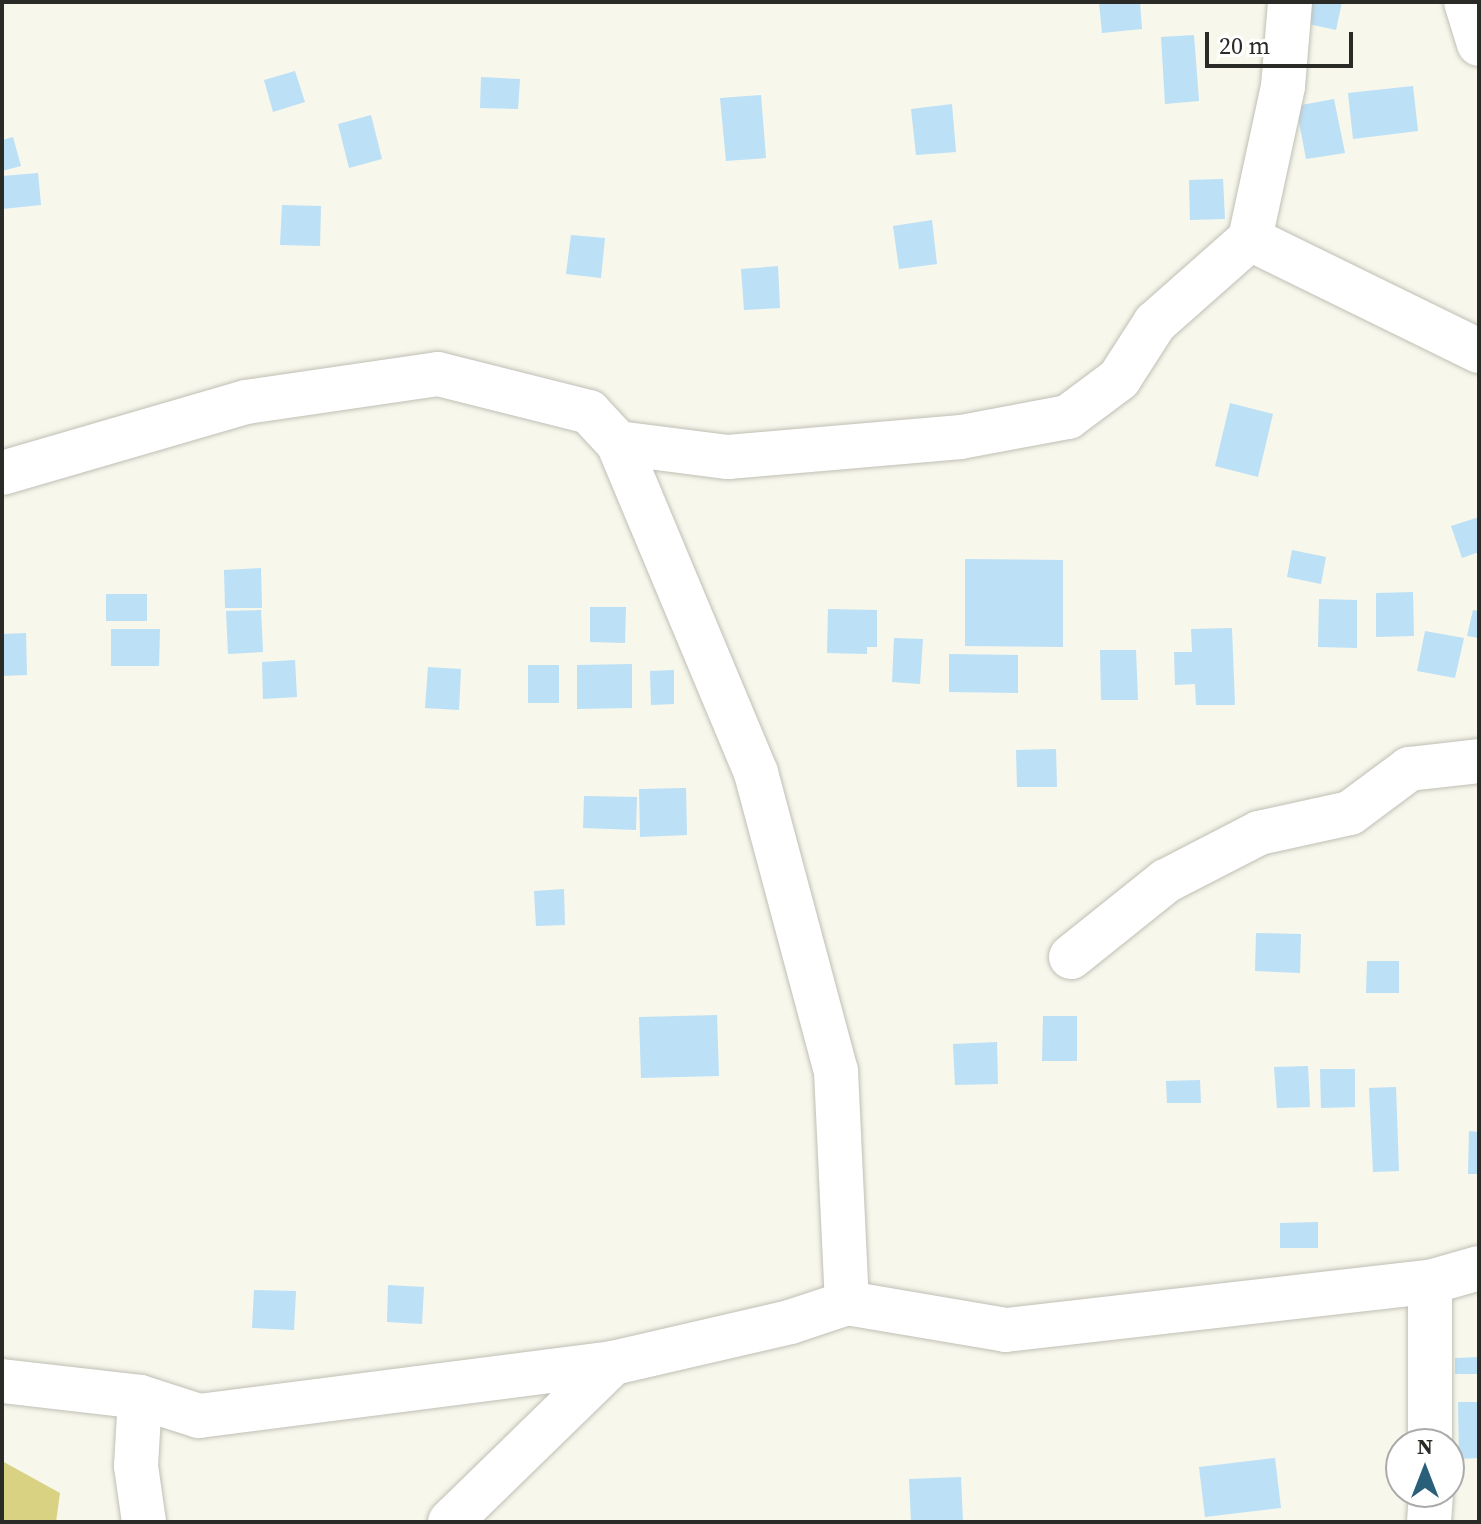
<!DOCTYPE html>
<style>
body{margin:0}
#map{position:relative;width:1481px;height:1524px;overflow:hidden;background:#f7f7ec;font-family:"Source Serif 4",serif}
div>[style]{position:absolute}
.green>*{inset:0;background:#d8d282}
.building>*{inset:0;background:#bce0f6}
.roads{filter:drop-shadow(0 0 2px #bfbfb5) drop-shadow(0 0 2px #bfbfb5)}
.minor>*{height:44px;margin:-22px;padding:0 22px;transform-origin:22px;border-radius:22px;background:#fff}
span{translate:-50% -50%;white-space:nowrap;text-align:center;line-height:1.15;-webkit-text-stroke:7px #fff;paint-order:stroke}
.frame{position:absolute;inset:0;border:4px solid #2a2a26;pointer-events:none}
.north{position:absolute;left:1385px;top:1428px;width:80px;height:80px;box-sizing:border-box;background:#fff;border:2px solid #aaaaa8;border-radius:50%;rotate:0deg;font-size:22px;font-weight:700;line-height:32px;text-align:center;color:#2a2a26}
.north::after{content:'';display:block;margin:auto;width:28px;height:36px;background:#2a5f7a;clip-path:polygon(50% 0,100% 100%,50% 72%,0 100%)}
.scale{position:absolute;left:1205px;top:32px;width:148px;height:36px;box-sizing:border-box;border:4px solid #2a2a26;border-top:0;padding-left:10px;font-size:24px;line-height:28px;white-space:nowrap;color:#2a2a26;-webkit-text-stroke:6px #fff;paint-order:stroke}
</style>
<div id="map">
<div class="green">
<i style="clip-path:polygon(2px 1461px,60px 1493px,56px 1522px,2px 1522px)"></i>
</div>
<div class="building">
<i style="clip-path:polygon(1099px 2px,1140px 2px,1142px 29px,1102px 33px)"></i>
<i style="clip-path:polygon(1309px 2px,1342px 2px,1336px 30px,1304px 23px)"></i>
<i style="clip-path:polygon(1194px 35px,1199px 101px,1165px 104px,1161px 37px)"></i>
<i style="clip-path:polygon(295px 71px,305px 102px,273px 112px,264px 80px)"></i>
<i style="clip-path:polygon(481px 77px,520px 79px,518px 109px,480px 108px)"></i>
<i style="clip-path:polygon(1413px 86px,1418px 131px,1353px 139px,1348px 93px)"></i>
<i style="clip-path:polygon(761px 95px,766px 158px,726px 161px,720px 98px)"></i>
<i style="clip-path:polygon(1334px 99px,1345px 153px,1306px 159px,1296px 106px)"></i>
<i style="clip-path:polygon(952px 104px,956px 152px,916px 155px,911px 109px)"></i>
<i style="clip-path:polygon(371px 115px,382px 159px,349px 168px,338px 124px)"></i>
<i style="clip-path:polygon(13px 137px,21px 166px,2px 171px,2px 140px)"></i>
<i style="clip-path:polygon(38px 173px,41px 205px,2px 209px,2px 176px)"></i>
<i style="clip-path:polygon(1223px 179px,1225px 219px,1190px 220px,1189px 180px)"></i>
<i style="clip-path:polygon(282px 205px,321px 206px,320px 246px,280px 245px)"></i>
<i style="clip-path:polygon(932px 220px,937px 264px,899px 269px,893px 226px)"></i>
<i style="clip-path:polygon(571px 235px,605px 238px,601px 278px,566px 274px)"></i>
<i style="clip-path:polygon(778px 266px,780px 308px,744px 310px,741px 269px)"></i>
<i style="clip-path:polygon(1230px 403px,1273px 414px,1258px 477px,1215px 466px)"></i>
<i style="clip-path:polygon(1479px 517px,1479px 552px,1462px 558px,1451px 526px)"></i>
<i style="clip-path:polygon(1292px 550px,1326px 557px,1321px 584px,1287px 577px)"></i>
<i style="clip-path:polygon(965px 559px,1063px 560px,1063px 647px,965px 646px)"></i>
<i style="clip-path:polygon(261px 568px,262px 608px,225px 608px,224px 570px)"></i>
<i style="clip-path:polygon(1413px 592px,1414px 636px,1376px 637px,1376px 593px)"></i>
<i style="clip-path:polygon(106px 594px,147px 594px,147px 621px,106px 621px)"></i>
<i style="clip-path:polygon(1319px 599px,1357px 600px,1357px 648px,1318px 647px)"></i>
<i style="clip-path:polygon(590px 607px,626px 607px,625px 643px,590px 642px)"></i>
<i style="clip-path:polygon(828px 609px,877px 610px,877px 647px,867px 647px,867px 654px,827px 653px)"></i>
<i style="clip-path:polygon(261px 610px,263px 652px,228px 654px,226px 611px)"></i>
<i style="clip-path:polygon(1473px 610px,1479px 611px,1479px 638px,1467px 636px)"></i>
<i style="clip-path:polygon(1232px 628px,1235px 705px,1196px 705px,1195px 684px,1175px 685px,1174px 652px,1192px 652px,1191px 629px)"></i>
<i style="clip-path:polygon(111px 629px,160px 629px,159px 666px,111px 666px)"></i>
<i style="clip-path:polygon(1425px 631px,1464px 638px,1455px 678px,1417px 671px)"></i>
<i style="clip-path:polygon(26px 633px,27px 675px,2px 676px,2px 634px)"></i>
<i style="clip-path:polygon(894px 638px,923px 639px,920px 684px,892px 682px)"></i>
<i style="clip-path:polygon(1100px 650px,1136px 650px,1138px 700px,1101px 700px)"></i>
<i style="clip-path:polygon(949px 654px,1018px 655px,1018px 693px,949px 692px)"></i>
<i style="clip-path:polygon(295px 660px,297px 697px,263px 699px,262px 662px)"></i>
<i style="clip-path:polygon(632px 664px,632px 708px,577px 709px,577px 665px)"></i>
<i style="clip-path:polygon(528px 665px,559px 665px,559px 703px,528px 703px)"></i>
<i style="clip-path:polygon(428px 667px,461px 669px,459px 710px,425px 708px)"></i>
<i style="clip-path:polygon(674px 670px,674px 704px,651px 705px,650px 671px)"></i>
<i style="clip-path:polygon(1056px 749px,1057px 787px,1017px 787px,1016px 750px)"></i>
<i style="clip-path:polygon(686px 788px,687px 835px,640px 837px,639px 789px)"></i>
<i style="clip-path:polygon(584px 796px,637px 797px,636px 830px,583px 828px)"></i>
<i style="clip-path:polygon(564px 889px,565px 925px,536px 926px,534px 891px)"></i>
<i style="clip-path:polygon(1256px 933px,1301px 934px,1300px 973px,1255px 971px)"></i>
<i style="clip-path:polygon(1367px 961px,1399px 961px,1399px 993px,1366px 993px)"></i>
<i style="clip-path:polygon(717px 1015px,719px 1076px,641px 1078px,639px 1017px)"></i>
<i style="clip-path:polygon(1043px 1016px,1077px 1016px,1077px 1061px,1042px 1061px)"></i>
<i style="clip-path:polygon(997px 1042px,998px 1084px,955px 1085px,953px 1044px)"></i>
<i style="clip-path:polygon(1308px 1066px,1310px 1107px,1277px 1108px,1274px 1067px)"></i>
<i style="clip-path:polygon(1320px 1069px,1355px 1069px,1355px 1107px,1321px 1108px)"></i>
<i style="clip-path:polygon(1200px 1080px,1201px 1103px,1167px 1103px,1166px 1081px)"></i>
<i style="clip-path:polygon(1396px 1087px,1399px 1171px,1373px 1172px,1369px 1088px)"></i>
<i style="clip-path:polygon(1469px 1131px,1479px 1132px,1479px 1174px,1468px 1174px)"></i>
<i style="clip-path:polygon(1318px 1222px,1318px 1248px,1280px 1248px,1280px 1223px)"></i>
<i style="clip-path:polygon(388px 1285px,424px 1287px,422px 1324px,387px 1322px)"></i>
<i style="clip-path:polygon(254px 1290px,296px 1291px,294px 1330px,252px 1328px)"></i>
<i style="clip-path:polygon(1479px 1357px,1479px 1374px,1455px 1374px,1455px 1358px)"></i>
<i style="clip-path:polygon(1458px 1402px,1479px 1402px,1479px 1458px,1459px 1459px)"></i>
<i style="clip-path:polygon(1275px 1458px,1281px 1508px,1205px 1517px,1199px 1467px)"></i>
<i style="clip-path:polygon(961px 1477px,963px 1522px,911px 1522px,909px 1479px)"></i>
</div>
<div class="roads">
<div class="minor">
<i style="left:1466px;top:2px;width:44px;rotate:72.8deg"></i>
<i style="left:1250px;top:239px;width:255px;rotate:26.1deg"></i>
<i style="left:618px;top:443px;width:358px;rotate:67.3deg"></i>
<i style="left:756px;top:773px;width:309px;rotate:75deg"></i>
<i style="left:836px;top:1071px;width:232px;rotate:87.3deg"></i>
<i style="left:2px;top:473px;width:254px;rotate:-16.2deg"></i>
<i style="left:246px;top:402px;width:194px;rotate:-8.3deg"></i>
<i style="left:438px;top:374px;width:156px;rotate:14.1deg"></i>
<i style="left:589px;top:412px;width:42px;rotate:46.9deg"></i>
<i style="left:618px;top:443px;width:111px;rotate:7.3deg"></i>
<i style="left:728px;top:457px;width:234px;rotate:-4.9deg"></i>
<i style="left:961px;top:437px;width:109px;rotate:-10.6deg"></i>
<i style="left:1068px;top:417px;width:64px;rotate:-36.7deg"></i>
<i style="left:1119px;top:379px;width:67px;rotate:-57.3deg"></i>
<i style="left:1155px;top:323px;width:127px;rotate:-41.5deg"></i>
<i style="left:1250px;top:239px;width:157px;rotate:-77.8deg"></i>
<i style="left:1283px;top:86px;width:84px;rotate:-85.2deg"></i>
<i style="left:1071px;top:957px;width:122px;rotate:-38.7deg"></i>
<i style="left:1166px;top:881px;width:105px;rotate:-27.3deg"></i>
<i style="left:1259px;top:833px;width:93px;rotate:-12.4deg"></i>
<i style="left:1350px;top:813px;width:74px;rotate:-36.7deg"></i>
<i style="left:1409px;top:769px;width:70px;rotate:-6.5deg"></i>
<i style="left:2px;top:1381px;width:139px;rotate:6.6deg"></i>
<i style="left:140px;top:1397px;width:62px;rotate:17.9deg"></i>
<i style="left:199px;top:1416px;width:417px;rotate:-7.3deg"></i>
<i style="left:613px;top:1363px;width:182px;rotate:-13deg"></i>
<i style="left:790px;top:1322px;width:60px;rotate:-18.4deg"></i>
<i style="left:847px;top:1303px;width:161px;rotate:9.6deg"></i>
<i style="left:1006px;top:1330px;width:427px;rotate:-6.5deg"></i>
<i style="left:1430px;top:1282px;width:51px;rotate:-15.9deg"></i>
<i style="left:140px;top:1397px;width:69px;rotate:93.3deg"></i>
<i style="left:136px;top:1466px;width:57px;rotate:81.9deg"></i>
<i style="left:1430px;top:1444px;width:162px;rotate:-90deg"></i>
<i style="left:450px;top:1522px;width:228px;rotate:-44.3deg"></i>
<i style="left:1429px;top:1522px;width:30px;rotate:-86deg"></i>
</div>
</div>
<div class="frame"></div>
<div class="north">N</div>
<div class="scale">20 m</div>
</div>
